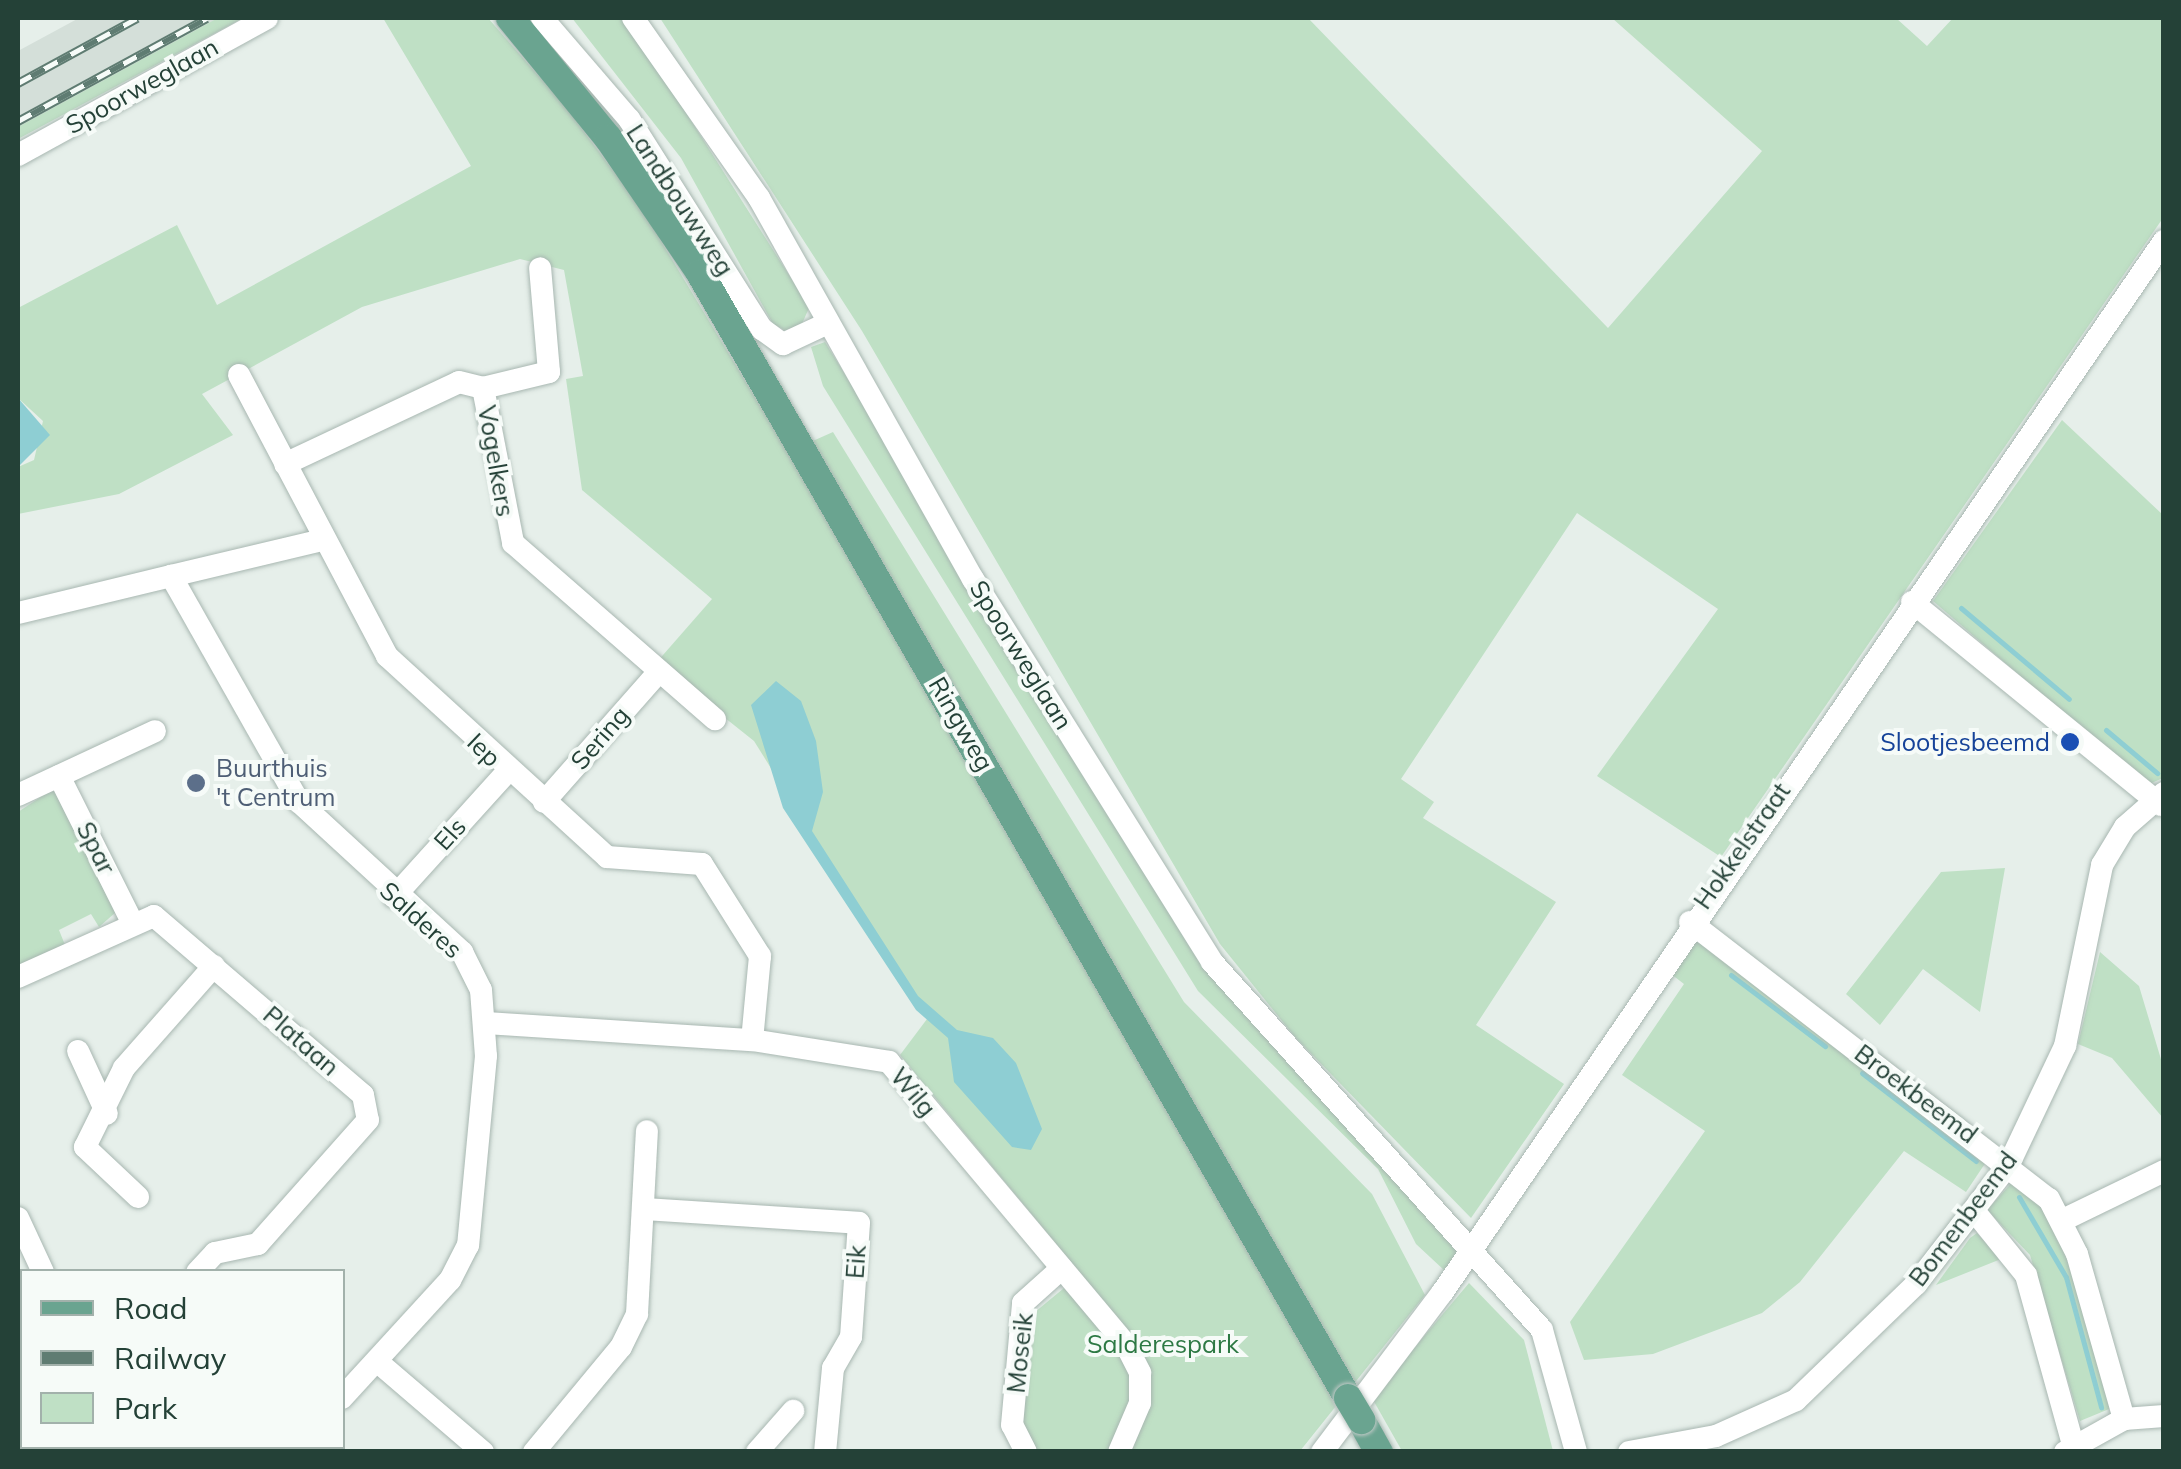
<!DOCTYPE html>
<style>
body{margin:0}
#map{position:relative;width:2181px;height:1469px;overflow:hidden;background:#e6efea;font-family:Mulish,sans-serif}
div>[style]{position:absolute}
.built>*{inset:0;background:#d4dfd9}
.green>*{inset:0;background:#bfe0c5}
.water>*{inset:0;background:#8eced3}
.stream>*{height:5px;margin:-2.5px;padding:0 2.5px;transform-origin:2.5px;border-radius:2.5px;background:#8eced3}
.roads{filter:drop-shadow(0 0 2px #a8b7b1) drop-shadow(0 0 2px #a8b7b1)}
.minor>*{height:22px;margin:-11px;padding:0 11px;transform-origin:11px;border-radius:11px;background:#fff}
.major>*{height:28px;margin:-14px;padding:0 14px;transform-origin:14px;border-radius:14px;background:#6aa490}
.rail>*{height:9px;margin-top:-4.5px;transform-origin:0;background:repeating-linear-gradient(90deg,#f6fbf8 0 15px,#5f7c72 0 30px);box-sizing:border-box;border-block:2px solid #5f7c72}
.bridges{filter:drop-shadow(0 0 2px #c2cac7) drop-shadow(0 0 2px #c2cac7)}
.major-bridge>*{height:28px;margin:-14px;padding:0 14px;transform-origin:14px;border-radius:14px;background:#6aa490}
.dots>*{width:28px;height:28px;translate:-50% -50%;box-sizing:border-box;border:5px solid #f6fbf8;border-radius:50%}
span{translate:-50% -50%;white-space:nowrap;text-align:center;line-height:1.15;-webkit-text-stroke:8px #f6fbf8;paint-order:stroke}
.street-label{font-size:25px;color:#244137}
.transit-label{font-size:25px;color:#164399}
.right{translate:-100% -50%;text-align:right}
.service-label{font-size:25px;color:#4e5e75}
.left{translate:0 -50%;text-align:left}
.park-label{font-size:25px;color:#2d7944}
.frame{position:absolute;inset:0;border:20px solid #244137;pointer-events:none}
.legend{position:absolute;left:20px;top:1269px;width:325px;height:180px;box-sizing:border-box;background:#f6fbf8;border:2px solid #a2b1ab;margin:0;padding:12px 18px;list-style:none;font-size:30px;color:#244137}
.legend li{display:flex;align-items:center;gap:20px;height:50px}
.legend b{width:50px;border:2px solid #a2b1ab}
</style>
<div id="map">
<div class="built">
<i style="clip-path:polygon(79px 18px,237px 18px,18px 136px,18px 51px)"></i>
</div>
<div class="green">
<i style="clip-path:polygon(218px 18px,243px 18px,18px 139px,18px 127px)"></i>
<i style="clip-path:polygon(383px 18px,488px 18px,564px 105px,641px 208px,788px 452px,833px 432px,1184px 1002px,1372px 1194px,1425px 1295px,1300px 1451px,1034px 1451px,1019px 1423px,1029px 1317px,1081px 1274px,900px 1055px,927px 1019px,754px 741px,656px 663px,712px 599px,582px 490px,566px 379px,583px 376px,564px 270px,520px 259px,362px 307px,202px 394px,233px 435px,119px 494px,18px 514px,18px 467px,34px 460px,43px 421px,18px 398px,18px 308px,177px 225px,217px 305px,471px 166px)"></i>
<i style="clip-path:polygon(572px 18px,626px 18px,801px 294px,809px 308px,801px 326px,788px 332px,773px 324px,681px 158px)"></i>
<i style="clip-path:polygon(660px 18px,1308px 18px,1608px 328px,1762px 151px,1612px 18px,1896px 18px,1927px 46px,1953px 18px,2163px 18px,2163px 218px,1721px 857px,1597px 776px,1718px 609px,1577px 513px,1401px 779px,1434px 802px,1423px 818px,1556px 902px,1476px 1025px,1564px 1084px,1471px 1218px,1295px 1037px,1220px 944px,862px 331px)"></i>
<i style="clip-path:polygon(825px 342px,1209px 965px,1460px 1251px,1445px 1271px,1416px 1244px,1378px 1169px,1198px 991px,823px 386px,811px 347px)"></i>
<i style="clip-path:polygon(2062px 420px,2163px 515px,2163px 778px,2147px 785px,1933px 601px)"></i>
<i style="clip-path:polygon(53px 789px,116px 912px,99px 927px,91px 914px,59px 930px,65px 945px,18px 969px,18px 812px)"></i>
<i style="clip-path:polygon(2005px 868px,1980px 1012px,1923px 969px,1880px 1025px,1846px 994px,1941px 872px)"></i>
<i style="clip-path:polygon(1697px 941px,1990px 1156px,1966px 1192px,1904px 1151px,1800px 1282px,1762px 1313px,1653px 1354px,1584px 1360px,1570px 1322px,1705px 1131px,1622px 1075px,1684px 984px,1671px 974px)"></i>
<i style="clip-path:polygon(2100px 952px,2139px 986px,2163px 1066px,2163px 1118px,2112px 1058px,2078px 1044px)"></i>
<i style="clip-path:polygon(2016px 1178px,2058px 1227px,2114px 1407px,2080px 1421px,2030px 1255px,1987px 1210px)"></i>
<i style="clip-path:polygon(1977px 1233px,2001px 1259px,1936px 1285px,1970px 1238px)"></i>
<i style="clip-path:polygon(1469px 1283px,1524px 1340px,1553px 1451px,1402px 1451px,1372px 1398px)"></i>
</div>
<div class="water">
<i style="clip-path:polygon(18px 398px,50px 435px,18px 467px)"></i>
<i style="clip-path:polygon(776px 681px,801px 701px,816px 741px,823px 792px,812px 831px,918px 996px,957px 1030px,993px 1038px,1016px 1063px,1042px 1129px,1031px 1150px,1012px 1147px,954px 1082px,948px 1038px,916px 1010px,783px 808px,751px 705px)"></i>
</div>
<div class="stream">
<i style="left:1961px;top:608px;width:141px;rotate:40.1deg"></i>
<i style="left:2106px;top:730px;width:67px;rotate:40.1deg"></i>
<i style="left:1731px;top:975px;width:118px;rotate:37.1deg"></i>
<i style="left:1862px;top:1073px;width:144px;rotate:37.7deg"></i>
<i style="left:2019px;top:1197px;width:93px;rotate:59.6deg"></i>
<i style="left:2066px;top:1277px;width:135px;rotate:74.9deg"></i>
</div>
<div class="roads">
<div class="minor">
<i style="left:542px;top:18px;width:133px;rotate:49.3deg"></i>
<i style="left:629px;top:119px;width:249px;rotate:57.7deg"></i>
<i style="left:762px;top:329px;width:26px;rotate:36deg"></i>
<i style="left:783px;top:344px;width:50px;rotate:-25deg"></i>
<i style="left:633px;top:18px;width:220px;rotate:55deg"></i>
<i style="left:759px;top:198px;width:437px;rotate:60.7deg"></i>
<i style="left:973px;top:579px;width:451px;rotate:58deg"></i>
<i style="left:1212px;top:962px;width:494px;rotate:48.1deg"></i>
<i style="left:1542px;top:1330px;width:127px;rotate:74.4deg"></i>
<i style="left:18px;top:155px;width:284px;rotate:-28.8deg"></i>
<i style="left:239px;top:375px;width:318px;rotate:62.2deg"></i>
<i style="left:387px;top:656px;width:298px;rotate:42.4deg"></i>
<i style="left:607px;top:857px;width:95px;rotate:4.2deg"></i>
<i style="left:702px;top:864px;width:109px;rotate:57.8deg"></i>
<i style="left:760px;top:956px;width:84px;rotate:95.4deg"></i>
<i style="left:483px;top:388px;width:68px;rotate:-13.6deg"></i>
<i style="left:549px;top:372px;width:104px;rotate:-94.9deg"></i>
<i style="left:285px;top:464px;width:192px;rotate:-25.2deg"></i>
<i style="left:459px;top:382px;width:25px;rotate:14deg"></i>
<i style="left:483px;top:388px;width:158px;rotate:79deg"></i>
<i style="left:513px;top:543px;width:268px;rotate:41.1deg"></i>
<i style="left:171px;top:576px;width:155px;rotate:-13.4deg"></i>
<i style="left:1912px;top:602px;width:321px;rotate:39.2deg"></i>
<i style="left:18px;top:613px;width:157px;rotate:-13.6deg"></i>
<i style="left:171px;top:576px;width:260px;rotate:60.5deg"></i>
<i style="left:299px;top:802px;width:222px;rotate:42.6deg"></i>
<i style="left:462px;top:952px;width:42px;rotate:63.4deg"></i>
<i style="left:481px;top:990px;width:66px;rotate:85.7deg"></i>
<i style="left:486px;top:1056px;width:190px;rotate:95.4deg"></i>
<i style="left:468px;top:1245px;width:39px;rotate:117deg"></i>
<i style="left:450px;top:1280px;width:160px;rotate:132.5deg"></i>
<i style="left:59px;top:776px;width:161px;rotate:63.4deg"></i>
<i style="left:18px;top:795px;width:151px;rotate:-25deg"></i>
<i style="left:544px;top:802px;width:169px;rotate:-48.6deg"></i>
<i style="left:394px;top:897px;width:169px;rotate:-47.9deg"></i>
<i style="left:1690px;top:922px;width:453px;rotate:37.7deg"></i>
<i style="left:2049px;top:1199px;width:62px;rotate:63deg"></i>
<i style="left:2077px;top:1254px;width:172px;rotate:74.1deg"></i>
<i style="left:18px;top:977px;width:149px;rotate:-24.2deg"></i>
<i style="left:154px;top:916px;width:275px;rotate:40.6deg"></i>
<i style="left:363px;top:1095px;width:25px;rotate:79deg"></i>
<i style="left:368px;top:1120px;width:166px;rotate:131.6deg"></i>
<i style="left:258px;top:1244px;width:44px;rotate:168.2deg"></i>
<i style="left:215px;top:1253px;width:26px;rotate:133deg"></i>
<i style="left:486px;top:1023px;width:267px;rotate:3.7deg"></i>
<i style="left:752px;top:1040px;width:139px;rotate:9.1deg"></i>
<i style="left:889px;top:1062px;width:367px;rotate:50deg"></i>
<i style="left:1125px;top:1343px;width:34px;rotate:63deg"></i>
<i style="left:1140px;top:1373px;width:30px;rotate:90deg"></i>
<i style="left:1140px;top:1403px;width:53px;rotate:113.2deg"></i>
<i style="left:78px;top:1051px;width:69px;rotate:65.3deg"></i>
<i style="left:138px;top:1197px;width:73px;rotate:-136.7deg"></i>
<i style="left:85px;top:1147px;width:88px;rotate:-63.7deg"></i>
<i style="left:124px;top:1068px;width:136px;rotate:-48.6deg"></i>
<i style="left:644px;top:1209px;width:215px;rotate:3.7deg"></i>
<i style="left:859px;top:1223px;width:114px;rotate:94deg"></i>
<i style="left:851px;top:1337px;width:36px;rotate:120deg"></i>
<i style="left:833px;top:1368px;width:84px;rotate:95.4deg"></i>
<i style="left:1975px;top:1212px;width:81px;rotate:51deg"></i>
<i style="left:2026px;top:1275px;width:172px;rotate:74.5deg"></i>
<i style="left:18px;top:1218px;width:60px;rotate:65.2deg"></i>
<i style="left:2063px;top:1220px;width:112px;rotate:-25.9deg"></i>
<i style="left:379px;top:1363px;width:137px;rotate:40.6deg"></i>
<i style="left:18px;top:1387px;width:5px;rotate:-37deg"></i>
<i style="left:294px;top:1446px;width:6px;rotate:72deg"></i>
<i style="left:252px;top:1452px;width:11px;rotate:-34deg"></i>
<i style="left:534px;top:1452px;width:136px;rotate:-50.4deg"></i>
<i style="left:621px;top:1347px;width:37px;rotate:-64deg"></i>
<i style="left:637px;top:1314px;width:183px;rotate:-86.9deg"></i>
<i style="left:757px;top:1452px;width:55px;rotate:-48.7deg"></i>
<i style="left:1026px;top:1452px;width:30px;rotate:-117deg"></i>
<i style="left:1012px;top:1425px;width:122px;rotate:-84.8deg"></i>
<i style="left:1023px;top:1303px;width:52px;rotate:-41.9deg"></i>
<i style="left:1322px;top:1452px;width:199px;rotate:-53deg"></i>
<i style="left:1442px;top:1293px;width:1276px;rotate:-55.54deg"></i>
<i style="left:1629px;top:1452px;width:88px;rotate:-10.4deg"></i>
<i style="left:1716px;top:1436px;width:88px;rotate:-24.2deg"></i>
<i style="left:1796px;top:1400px;width:167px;rotate:-44deg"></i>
<i style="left:1916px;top:1284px;width:152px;rotate:-52.2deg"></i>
<i style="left:2009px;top:1164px;width:131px;rotate:-64.6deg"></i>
<i style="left:2065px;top:1046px;width:185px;rotate:-78.4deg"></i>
<i style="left:2102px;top:865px;width:44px;rotate:-58.8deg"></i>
<i style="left:2125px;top:827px;width:52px;rotate:-41.1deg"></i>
<i style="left:2065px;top:1452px;width:68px;rotate:-29.2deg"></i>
<i style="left:2124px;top:1419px;width:40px;rotate:-4.3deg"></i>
</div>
<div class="major">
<i style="left:510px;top:18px;width:155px;rotate:50.8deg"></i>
<i style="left:608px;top:138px;width:163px;rotate:55.7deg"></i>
<i style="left:700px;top:273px;width:1298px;rotate:60.06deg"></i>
<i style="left:1361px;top:1420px;width:37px;rotate:61deg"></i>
</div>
</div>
<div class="rail">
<i style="left:18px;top:83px;width:136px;rotate:-28.6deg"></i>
<i style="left:18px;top:121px;width:215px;rotate:-28.6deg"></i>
</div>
<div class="bridges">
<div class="major-bridge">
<i style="left:1348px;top:1398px;width:26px;rotate:59deg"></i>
</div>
</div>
<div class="dots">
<i style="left:2070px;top:742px;background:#1a4fb4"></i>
<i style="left:196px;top:783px;background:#5c6f8a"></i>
</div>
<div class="street-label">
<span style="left:142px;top:86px;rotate:-29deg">Spoorweglaan</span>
<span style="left:680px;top:200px;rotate:57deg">Landbouwweg</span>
<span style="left:496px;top:461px;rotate:80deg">Vogelkers</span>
<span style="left:1021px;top:655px;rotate:58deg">Spoorweglaan</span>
<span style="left:961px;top:724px;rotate:60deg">Ringweg</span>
<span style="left:600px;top:738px;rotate:-49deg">Sering</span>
<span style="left:484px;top:750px;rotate:44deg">Iep</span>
<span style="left:450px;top:834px;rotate:-48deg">Els</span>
<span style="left:1742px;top:846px;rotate:-55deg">Hokkelstraat</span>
<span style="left:96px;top:848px;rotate:63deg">Spar</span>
<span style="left:421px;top:920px;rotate:42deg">Salderes</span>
<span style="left:301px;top:1041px;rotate:41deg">Plataan</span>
<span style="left:913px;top:1092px;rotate:50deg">Wilg</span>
<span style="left:1916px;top:1094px;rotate:37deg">Broekbeemd</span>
<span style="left:1963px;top:1219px;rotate:-53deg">Bomenbeemd</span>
<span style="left:856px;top:1262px;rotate:-86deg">Eik</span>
<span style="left:1020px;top:1353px;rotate:-84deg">Moseik</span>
</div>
<div class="transit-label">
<span class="right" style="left:2050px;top:742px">Slootjesbeemd</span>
</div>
<div class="service-label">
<span class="left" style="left:216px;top:783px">Buurthuis<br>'t Centrum</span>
</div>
<div class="park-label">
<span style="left:1163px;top:1344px">Salderespark</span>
</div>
<div class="frame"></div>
<ul class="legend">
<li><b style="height:12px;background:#6aa490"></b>Road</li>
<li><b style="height:12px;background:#5f7c72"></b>Railway</li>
<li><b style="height:28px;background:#bfe0c5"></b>Park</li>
</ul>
</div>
